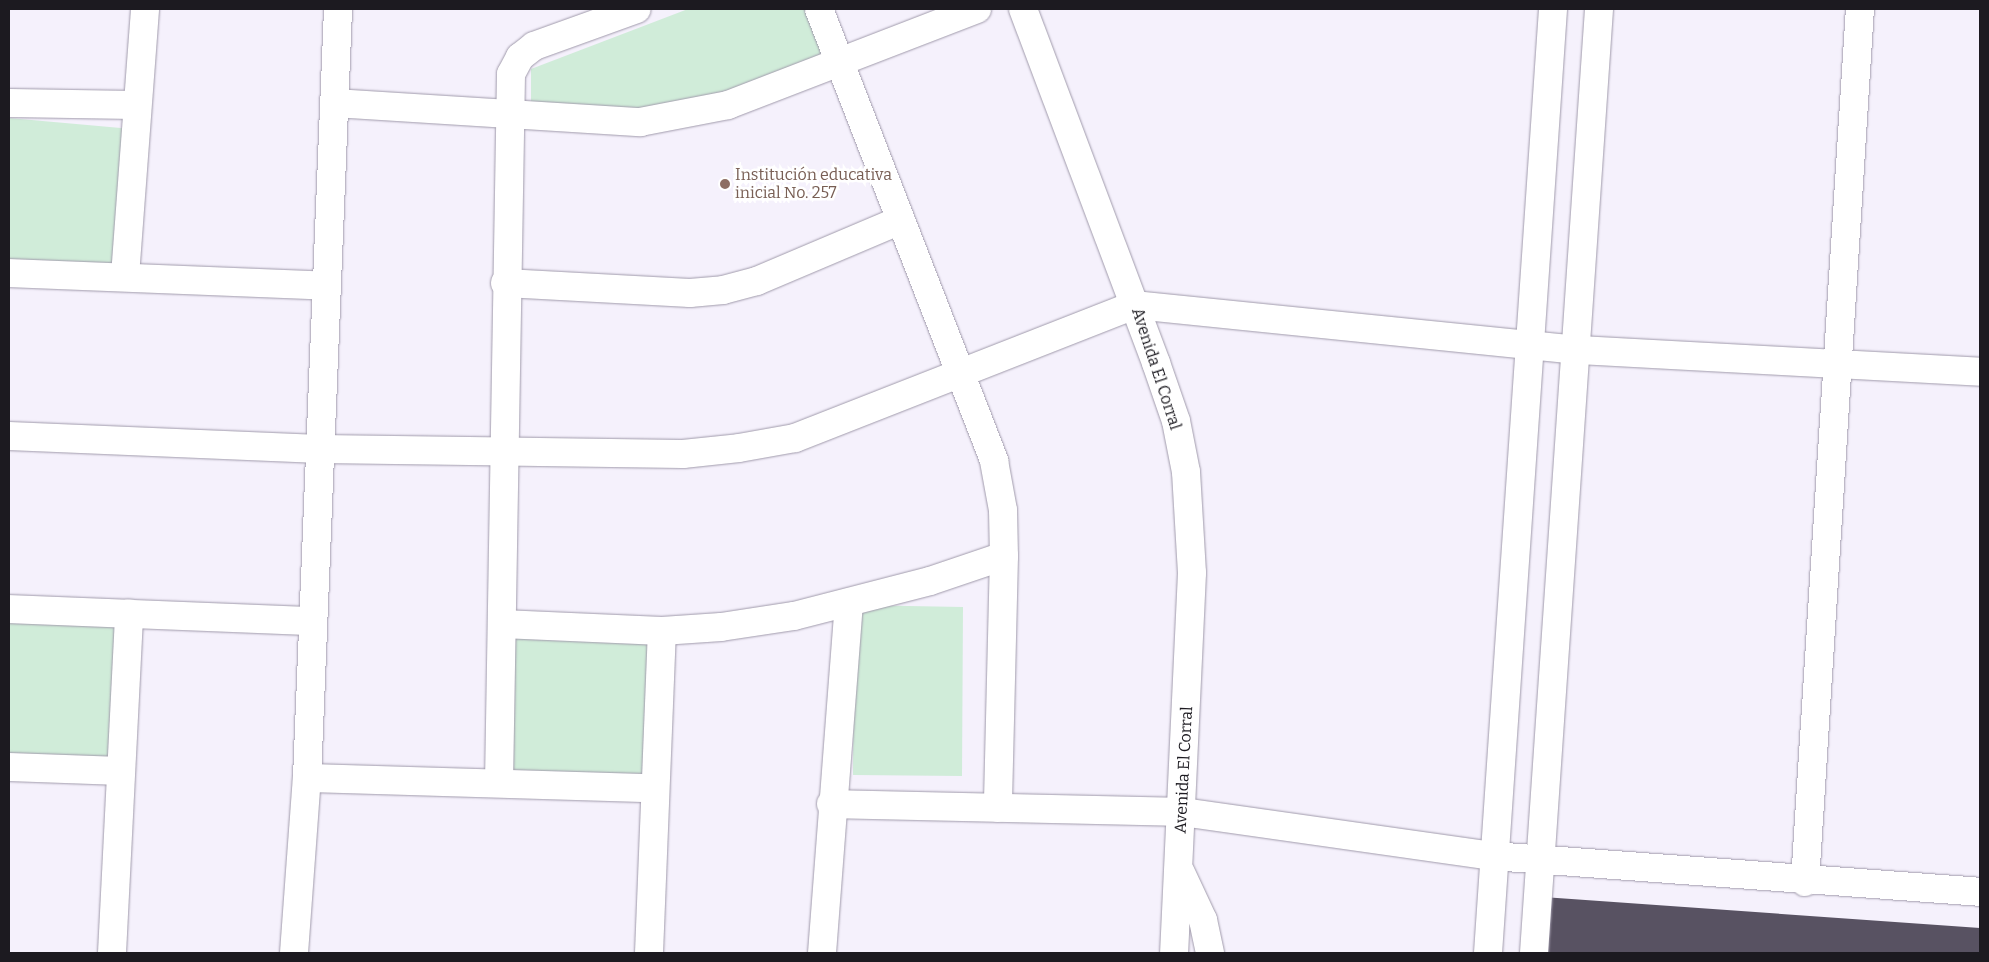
<!DOCTYPE html>
<meta charset="utf-8">
<style>
body{margin:0}
#map{position:relative;width:1989px;height:962px;overflow:hidden;background:#f5f1fc;font-family:Bitter,serif}
div>[style]{position:absolute}
.green>*{inset:0;background:#d0ecd9}
.building>*{inset:0;background:#585262}
.roads{filter:drop-shadow(0 0 1px #a09aab) drop-shadow(0 0 1px #a09aab)}
.minor>*{height:28px;margin:-14px;padding:0 14px;transform-origin:14px;border-radius:14px;background:#fff}
.tertiary>*{height:28px;margin:-14px;padding:0 14px;transform-origin:14px;border-radius:14px;background:#fff}
.dots>*{width:14px;height:14px;translate:-50% -50%;box-sizing:border-box;border:2px solid #fff;border-radius:50%}
span{translate:-50% -50%;white-space:nowrap;text-align:center;line-height:1.15;-webkit-text-stroke:5px #fff;paint-order:stroke}
.education-label{font-size:16px;color:#785e54}
.left{translate:0 -50%;text-align:left}
.street-label{font-size:16px;color:#1c1a20}
.frame{position:absolute;inset:0;border:10px solid #1c1a20;pointer-events:none}
</style>
<div id="map">
<div class="green">
<i style="clip-path:polygon(688px 9px,805px 9px,825px 59px,723px 97px,637px 115px,531px 106px,531px 69px)"></i>
<i style="clip-path:polygon(9px 118px,132px 129px,130px 271px,9px 266px)"></i>
<i style="clip-path:polygon(854px 605px,963px 607px,962px 776px,853px 775px)"></i>
<i style="clip-path:polygon(9px 618px,119px 623px,112px 759px,9px 755px)"></i>
<i style="clip-path:polygon(510px 633px,655px 641px,648px 780px,507px 775px)"></i>
</div>
<div class="building">
<i style="clip-path:polygon(1543px 897px,1980px 928px,1980px 953px,1539px 953px)"></i>
</div>
<div class="roads">
<div class="minor">
<i style="left:819px;top:9px;width:485px;rotate:68.8deg"></i>
<i style="left:994px;top:461px;width:50px;rotate:79.6deg"></i>
<i style="left:1003px;top:510px;width:46px;rotate:88.8deg"></i>
<i style="left:1004px;top:556px;width:252px;rotate:91.4deg"></i>
<i style="left:9px;top:103px;width:127px;rotate:0.9deg"></i>
<i style="left:334px;top:103px;width:307px;rotate:3.6deg"></i>
<i style="left:640px;top:122px;width:90px;rotate:-10.9deg"></i>
<i style="left:728px;top:105px;width:267px;rotate:-21.1deg"></i>
<i style="left:9px;top:273px;width:318px;rotate:2.3deg"></i>
<i style="left:125px;top:276px;width:268px;rotate:-85.7deg"></i>
<i style="left:505px;top:283px;width:185px;rotate:3.1deg"></i>
<i style="left:690px;top:293px;width:33px;rotate:-5deg"></i>
<i style="left:723px;top:290px;width:35px;rotate:-15deg"></i>
<i style="left:757px;top:281px;width:156px;rotate:-23deg"></i>
<i style="left:9px;top:436px;width:311px;rotate:2.4deg"></i>
<i style="left:320px;top:449px;width:363px;rotate:0.8deg"></i>
<i style="left:683px;top:454px;width:56px;rotate:-6.1deg"></i>
<i style="left:739px;top:448px;width:57px;rotate:-10.1deg"></i>
<i style="left:795px;top:438px;width:365px;rotate:-21.4deg"></i>
<i style="left:1135px;top:305px;width:446px;rotate:5.8deg"></i>
<i style="left:1579px;top:350px;width:402px;rotate:3.1deg"></i>
<i style="left:9px;top:609px;width:304px;rotate:2.3deg"></i>
<i style="left:502px;top:624px;width:160px;rotate:2.5deg"></i>
<i style="left:662px;top:631px;width:59px;rotate:-3.9deg"></i>
<i style="left:721px;top:627px;width:74px;rotate:-8.6deg"></i>
<i style="left:794px;top:616px;width:140px;rotate:-14.4deg"></i>
<i style="left:930px;top:581px;width:78px;rotate:-18.7deg"></i>
<i style="left:9px;top:767px;width:112px;rotate:2deg"></i>
<i style="left:307px;top:778px;width:347px;rotate:1.7deg"></i>
<i style="left:499px;top:783px;width:709px;rotate:-89.03deg"></i>
<i style="left:511px;top:74px;width:19px;rotate:-62deg"></i>
<i style="left:520px;top:57px;width:18px;rotate:-38deg"></i>
<i style="left:534px;top:46px;width:109px;rotate:-19.8deg"></i>
<i style="left:831px;top:804px;width:352px;rotate:1.3deg"></i>
<i style="left:1805px;top:882px;width:875px;rotate:-86.4deg"></i>
<i style="left:112px;top:953px;width:340px;rotate:-87.1deg"></i>
<i style="left:294px;top:953px;width:175px;rotate:-85.8deg"></i>
<i style="left:307px;top:778px;width:770px;rotate:-87.69deg"></i>
<i style="left:649px;top:953px;width:322px;rotate:-87.7deg"></i>
<i style="left:822px;top:953px;width:351px;rotate:-85.6deg"></i>
<i style="left:1488px;top:953px;width:946px;rotate:-86.06deg"></i>
<i style="left:1534px;top:953px;width:946px;rotate:-86.06deg"></i>
</div>
<div class="tertiary">
<i style="left:1023px;top:9px;width:378px;rotate:69.4deg"></i>
<i style="left:1156px;top:363px;width:61px;rotate:71deg"></i>
<i style="left:1176px;top:421px;width:52px;rotate:78.9deg"></i>
<i style="left:1186px;top:472px;width:101px;rotate:86.6deg"></i>
<i style="left:1192px;top:573px;width:380px;rotate:92.7deg"></i>
<i style="left:1183px;top:812px;width:312px;rotate:8.1deg"></i>
<i style="left:1492px;top:856px;width:489px;rotate:4.2deg"></i>
<i style="left:1181px;top:873px;width:52px;rotate:64.9deg"></i>
<i style="left:1203px;top:920px;width:34px;rotate:78deg"></i>
</div>
</div>
<div class="dots">
<i style="left:725px;top:184px;background:#8d6e63"></i>
</div>
<div class="education-label">
<span class="left" style="left:735px;top:184px">Institución educativa<br>inicial No. 257</span>
</div>
<div class="street-label">
<span style="left:1156px;top:369px;rotate:72deg">Avenida El Corral</span>
<span style="left:1184px;top:770px;rotate:-87deg">Avenida El Corral</span>
</div>
<div class="frame"></div>
</div>
